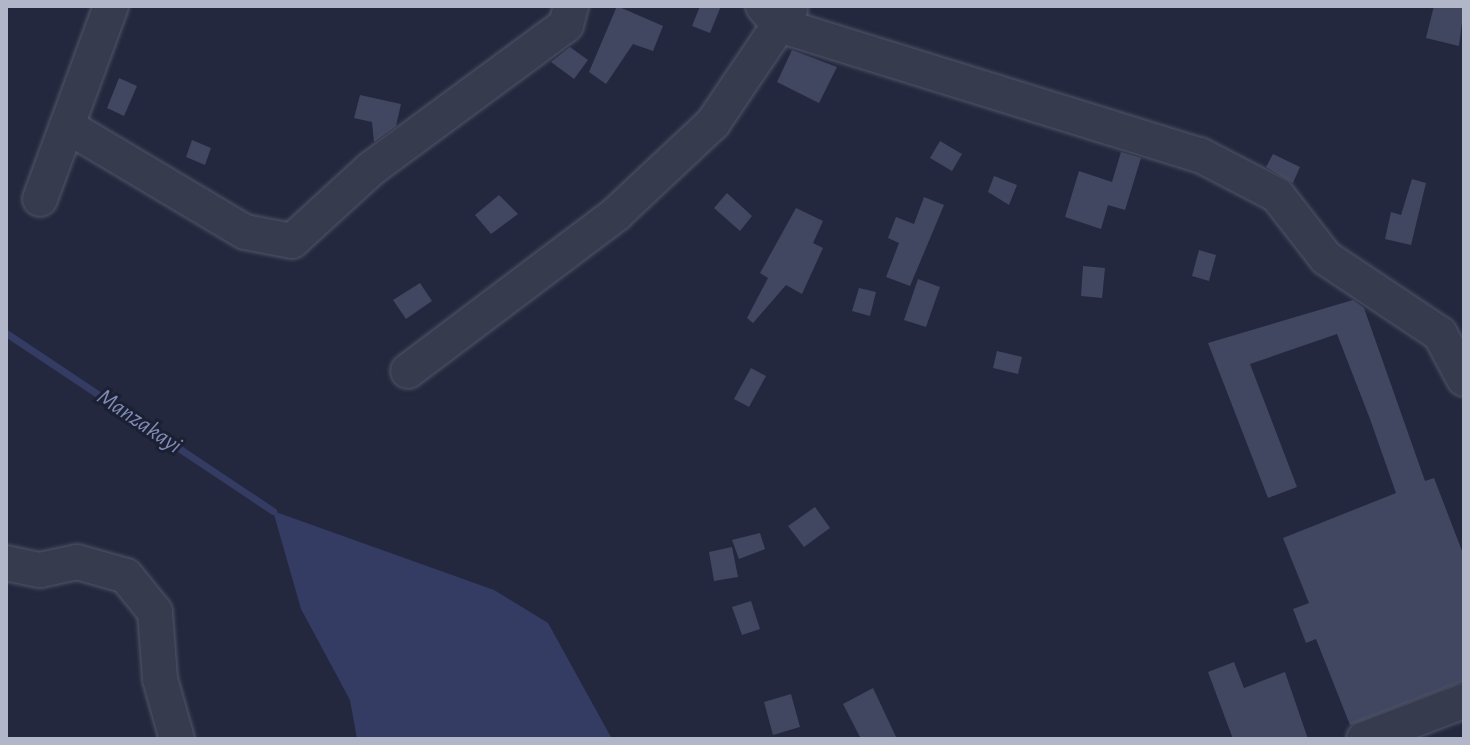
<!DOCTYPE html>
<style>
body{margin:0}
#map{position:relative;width:1470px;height:745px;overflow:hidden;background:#23283e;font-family:"Alegreya Sans",sans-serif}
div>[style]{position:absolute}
.water>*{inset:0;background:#343c63}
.stream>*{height:7px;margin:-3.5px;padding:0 3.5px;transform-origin:3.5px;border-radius:3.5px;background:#343c63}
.building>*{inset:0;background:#414760}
.roads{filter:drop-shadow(0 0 2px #525669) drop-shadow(0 0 2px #525669)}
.minor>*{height:34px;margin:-17px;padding:0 17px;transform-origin:17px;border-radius:17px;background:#373b4e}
span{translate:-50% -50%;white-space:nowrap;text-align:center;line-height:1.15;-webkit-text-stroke:6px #1c2033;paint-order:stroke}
.water-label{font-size:24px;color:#808bb6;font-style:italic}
.frame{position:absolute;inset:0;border:8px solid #b2b6c9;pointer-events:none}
</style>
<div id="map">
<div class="water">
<i style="clip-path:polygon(273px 511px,494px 590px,548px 623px,612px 739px,357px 739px,350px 700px,301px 609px)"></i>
</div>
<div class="stream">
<i style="left:6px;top:333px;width:321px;rotate:33.7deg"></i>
</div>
<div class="building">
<i style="clip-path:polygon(617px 6px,663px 26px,653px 51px,633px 44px,606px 84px,589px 72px)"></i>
<i style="clip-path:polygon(700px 6px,721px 6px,710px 33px,692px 26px)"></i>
<i style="clip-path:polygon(1434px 6px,1464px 6px,1459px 46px,1426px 38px)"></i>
<i style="clip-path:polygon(570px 47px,588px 60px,574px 79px,551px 62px)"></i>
<i style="clip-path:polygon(792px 50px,837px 67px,819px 103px,777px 82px)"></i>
<i style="clip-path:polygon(119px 78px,137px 86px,124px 116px,107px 108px)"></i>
<i style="clip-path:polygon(360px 95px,401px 104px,396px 126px,374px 142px,372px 122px,354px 118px)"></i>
<i style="clip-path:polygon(192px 140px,211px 148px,205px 165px,186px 157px)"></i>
<i style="clip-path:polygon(940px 141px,962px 154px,952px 171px,930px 158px)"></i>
<i style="clip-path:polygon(1121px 152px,1141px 158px,1125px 210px,1108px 205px,1101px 229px,1065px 217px,1079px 171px,1112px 182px)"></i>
<i style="clip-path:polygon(1273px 154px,1300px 167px,1293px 183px,1266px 167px)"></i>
<i style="clip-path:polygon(994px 176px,1017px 185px,1009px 205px,988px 192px)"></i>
<i style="clip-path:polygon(1412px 179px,1426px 183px,1411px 245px,1385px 239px,1391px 212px,1401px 215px)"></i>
<i style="clip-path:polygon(727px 193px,752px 216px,740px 231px,714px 208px)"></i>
<i style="clip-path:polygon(499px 195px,518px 214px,491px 234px,475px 215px)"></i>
<i style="clip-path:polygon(924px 197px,944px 205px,910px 286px,886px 277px,899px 243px,888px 238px,896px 217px,914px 224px)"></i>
<i style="clip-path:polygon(796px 208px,823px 221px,813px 243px,823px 248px,802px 294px,786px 285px,753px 323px,747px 318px,768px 278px,760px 273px)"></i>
<i style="clip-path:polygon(1199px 250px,1216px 255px,1209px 281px,1192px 276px)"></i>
<i style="clip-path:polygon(1083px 266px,1105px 268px,1102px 298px,1081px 296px)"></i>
<i style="clip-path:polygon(918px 279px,940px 287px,926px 327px,904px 320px)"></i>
<i style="clip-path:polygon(420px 283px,432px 301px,406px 319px,393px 300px)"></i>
<i style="clip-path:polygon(859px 288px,876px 292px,870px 316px,852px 311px)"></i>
<i style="clip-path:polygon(1353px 300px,1364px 308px,1425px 481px,1434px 478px,1464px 556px,1464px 681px,1350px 725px,1316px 639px,1306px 643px,1293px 609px,1309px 603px,1283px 538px,1396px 493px,1370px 419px,1337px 334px,1250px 364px,1297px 487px,1268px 498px,1208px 343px)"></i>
<i style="clip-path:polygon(997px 351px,1022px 357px,1018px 374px,993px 368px)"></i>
<i style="clip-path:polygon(751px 368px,766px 376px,749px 407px,734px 399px)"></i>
<i style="clip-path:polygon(815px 507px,830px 528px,804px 547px,788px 526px)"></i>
<i style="clip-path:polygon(760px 533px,765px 549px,739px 559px,732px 540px)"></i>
<i style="clip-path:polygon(732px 547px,738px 577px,714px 581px,709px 552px)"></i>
<i style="clip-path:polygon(751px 601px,760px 629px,742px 635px,732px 607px)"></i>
<i style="clip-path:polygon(1234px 662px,1244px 688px,1285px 672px,1308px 739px,1233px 739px,1208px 672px)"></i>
<i style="clip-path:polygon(873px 688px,897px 739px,861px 739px,843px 704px)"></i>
<i style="clip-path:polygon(791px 694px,800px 727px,773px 735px,764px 702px)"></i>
</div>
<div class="roads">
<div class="minor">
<i style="left:763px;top:6px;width:25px;rotate:50deg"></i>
<i style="left:779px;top:25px;width:441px;rotate:17.2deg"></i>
<i style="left:1200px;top:155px;width:87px;rotate:27.5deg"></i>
<i style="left:1277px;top:195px;width:80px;rotate:52.1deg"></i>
<i style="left:1326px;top:258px;width:137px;rotate:33.7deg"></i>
<i style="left:1440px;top:334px;width:51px;rotate:61.9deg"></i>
<i style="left:67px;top:126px;width:207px;rotate:30.8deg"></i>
<i style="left:245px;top:232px;width:48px;rotate:10.8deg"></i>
<i style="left:292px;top:241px;width:108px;rotate:-42.4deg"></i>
<i style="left:372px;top:168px;width:241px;rotate:-36.4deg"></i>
<i style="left:566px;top:25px;width:20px;rotate:-75deg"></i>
<i style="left:40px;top:199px;width:206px;rotate:-69.8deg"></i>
<i style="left:408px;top:371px;width:261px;rotate:-37deg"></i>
<i style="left:616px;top:214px;width:133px;rotate:-43.2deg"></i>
<i style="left:713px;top:123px;width:138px;rotate:-56deg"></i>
<i style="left:6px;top:563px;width:35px;rotate:12deg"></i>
<i style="left:40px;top:570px;width:38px;rotate:-12deg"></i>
<i style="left:77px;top:562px;width:51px;rotate:15.9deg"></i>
<i style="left:126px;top:576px;width:46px;rotate:51.1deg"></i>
<i style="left:155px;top:612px;width:67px;rotate:85.7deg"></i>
<i style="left:160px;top:679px;width:62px;rotate:74.2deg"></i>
<i style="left:1364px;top:739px;width:107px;rotate:-20.8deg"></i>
</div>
</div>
<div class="water-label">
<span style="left:139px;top:422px;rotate:34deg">Manzakayi</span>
</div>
<div class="frame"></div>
</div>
